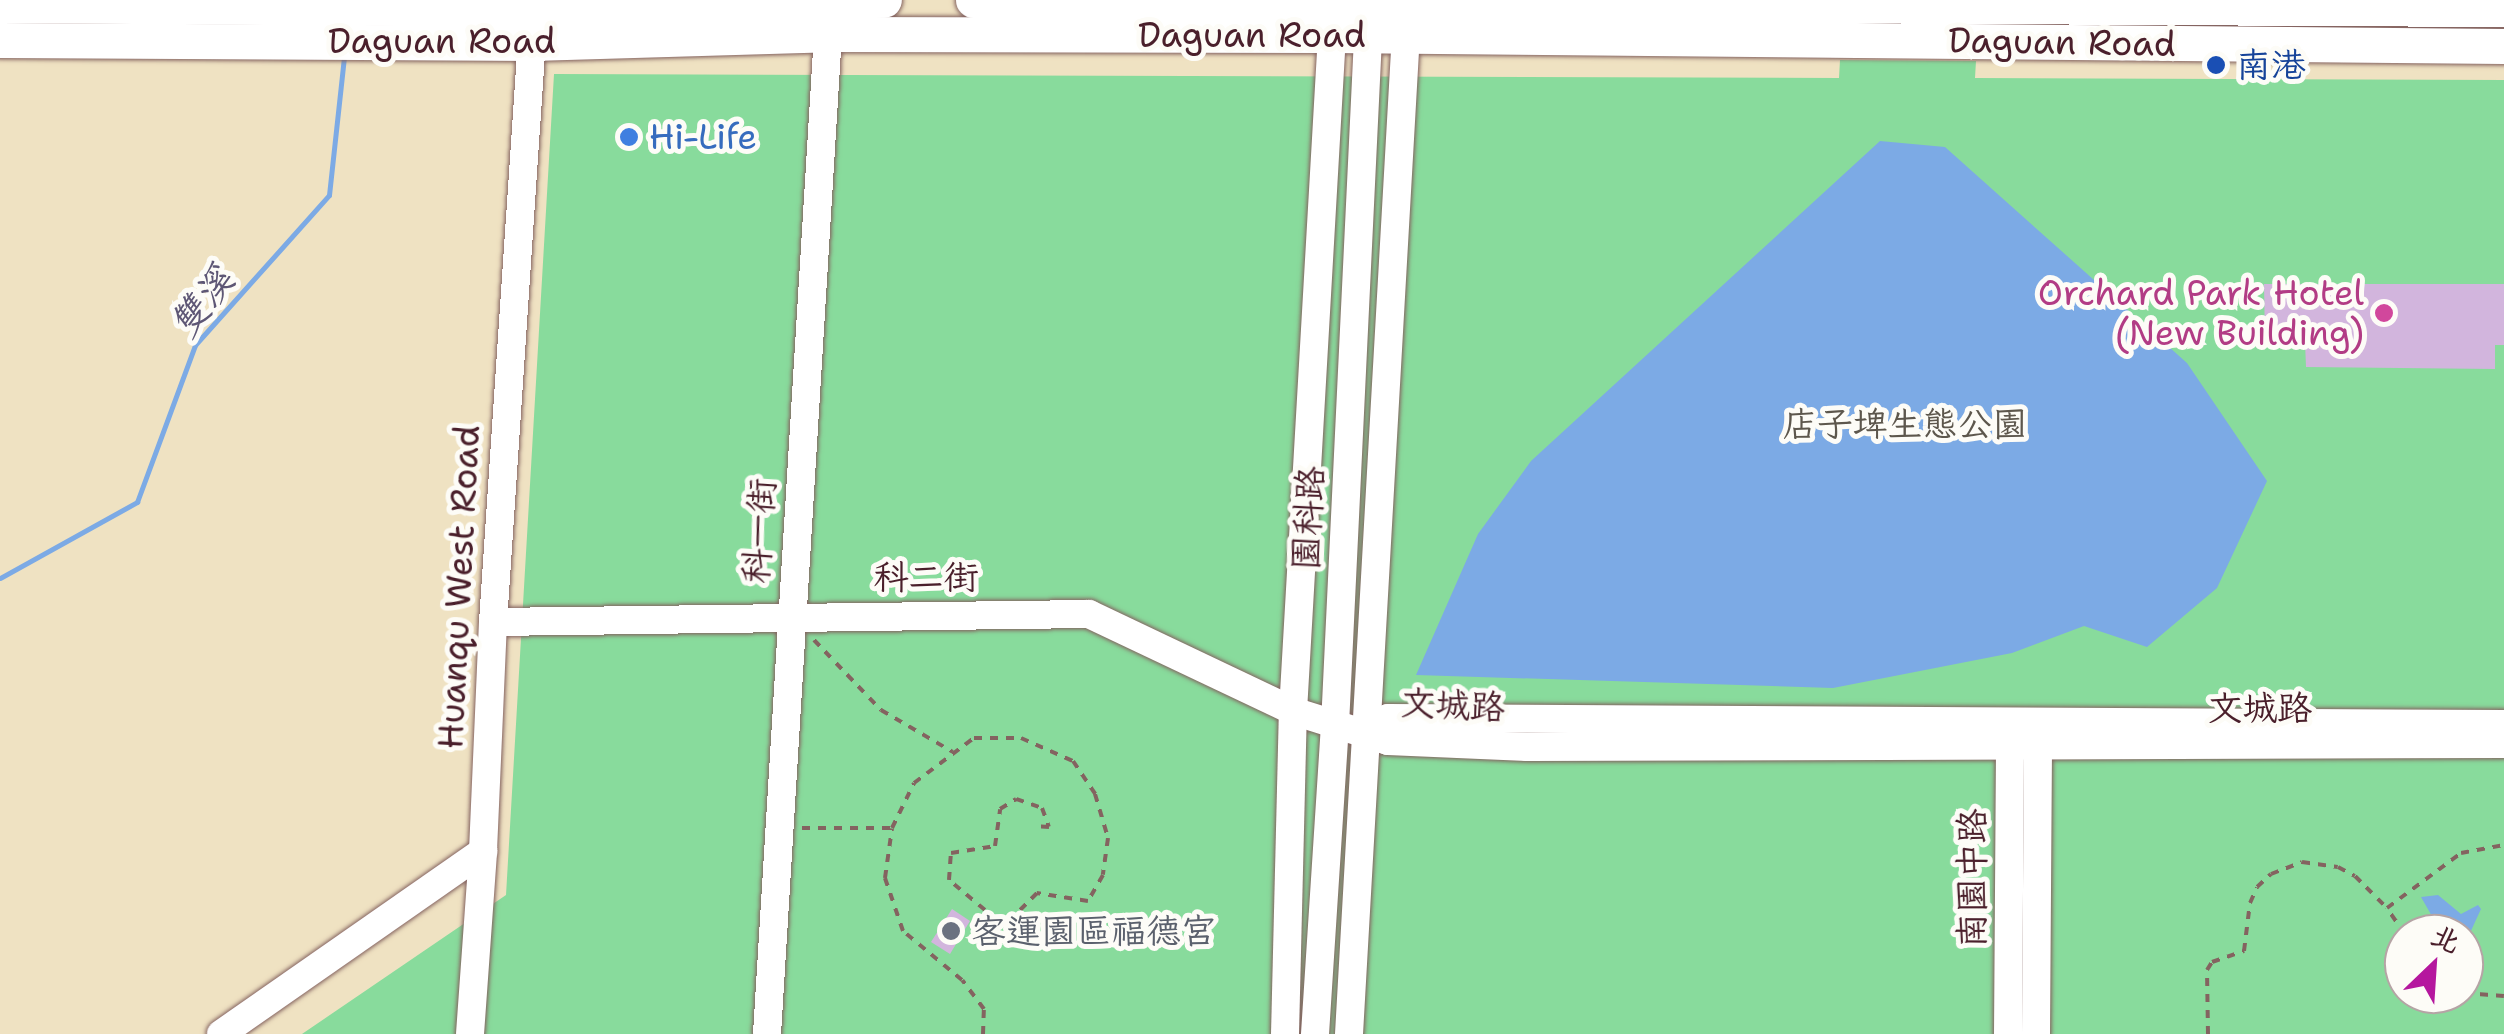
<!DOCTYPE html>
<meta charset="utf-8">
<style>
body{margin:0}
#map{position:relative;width:2504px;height:1034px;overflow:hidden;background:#efe2c2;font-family:"Shantell Sans","LXGW WenKai TC",sans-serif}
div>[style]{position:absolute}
.green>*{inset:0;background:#88db9c}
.water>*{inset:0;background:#7caae5}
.stream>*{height:5px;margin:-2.5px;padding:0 2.5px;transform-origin:2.5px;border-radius:2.5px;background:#7caae5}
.building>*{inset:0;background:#d2b5dd}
.path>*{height:4px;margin-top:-2px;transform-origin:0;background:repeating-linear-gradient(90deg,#846360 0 8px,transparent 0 16px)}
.roads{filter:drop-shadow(0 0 2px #846360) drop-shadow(0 0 2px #846360)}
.minor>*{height:28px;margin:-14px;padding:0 14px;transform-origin:14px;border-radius:14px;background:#fff}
.major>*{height:35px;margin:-17.5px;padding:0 17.5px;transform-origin:17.5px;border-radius:17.5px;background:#fff}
.dots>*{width:28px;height:28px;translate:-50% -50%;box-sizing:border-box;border:5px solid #fdfcf7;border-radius:50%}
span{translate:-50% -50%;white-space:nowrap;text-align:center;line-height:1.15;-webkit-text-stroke:10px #fdfcf7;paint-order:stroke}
.street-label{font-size:35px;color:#4a1f2b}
.transit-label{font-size:35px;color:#164399}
.left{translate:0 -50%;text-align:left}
.shop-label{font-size:35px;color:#366cbe}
.hotel-label{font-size:35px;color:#b23c85}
.right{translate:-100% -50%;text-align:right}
.park-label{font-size:35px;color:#5d574d}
.worship-label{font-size:35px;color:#5b616d}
.water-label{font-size:38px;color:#5e5775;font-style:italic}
.north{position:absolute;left:2384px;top:914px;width:100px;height:100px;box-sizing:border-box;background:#fdfcf7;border:2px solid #b5a4a5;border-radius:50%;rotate:25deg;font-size:28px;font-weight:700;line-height:40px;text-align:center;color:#4a1f2b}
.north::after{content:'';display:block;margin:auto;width:35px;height:45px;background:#b5179e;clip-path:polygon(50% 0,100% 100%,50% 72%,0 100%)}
</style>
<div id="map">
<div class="green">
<i style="clip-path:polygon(evenodd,1840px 60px,1976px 61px,1975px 78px,2504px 80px,2504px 1034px,302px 1034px,506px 895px,554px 74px,1839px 78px,1840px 60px,2404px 934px,2464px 934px,2464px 994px,2404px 994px,2404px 934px)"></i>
</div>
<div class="water">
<i style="clip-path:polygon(1880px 141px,1945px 147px,2187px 363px,2267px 481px,2217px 588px,2147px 647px,2084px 626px,2012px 653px,1833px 688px,1416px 675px,1478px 534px,1531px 461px)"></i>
<i style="clip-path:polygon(2438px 895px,2461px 914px,2478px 905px,2481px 909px,2464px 946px,2464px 934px,2433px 934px,2433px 918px,2421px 897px)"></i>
</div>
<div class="stream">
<i style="left:0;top:578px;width:157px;rotate:-29deg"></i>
<i style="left:137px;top:502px;width:167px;rotate:-69.7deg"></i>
<i style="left:195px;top:345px;width:201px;rotate:-48.2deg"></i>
<i style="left:329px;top:195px;width:138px;rotate:-83.8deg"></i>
</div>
<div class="building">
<i style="clip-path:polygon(2264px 284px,2504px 284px,2504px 345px,2495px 345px,2495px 369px,2306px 367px,2305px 342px,2265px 341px)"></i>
<i style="clip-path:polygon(952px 909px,970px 921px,950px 954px,931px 942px)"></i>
</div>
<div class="path">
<i style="left:814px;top:640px;width:97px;rotate:46.3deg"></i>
<i style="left:881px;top:710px;width:83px;rotate:30.3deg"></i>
<i style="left:802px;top:828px;width:90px"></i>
<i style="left:2405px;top:934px;width:32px;rotate:-125deg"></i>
<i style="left:2387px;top:908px;width:92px;rotate:-36.6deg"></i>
<i style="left:2461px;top:853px;width:44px;rotate:-10.5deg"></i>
<i style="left:2464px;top:993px;width:40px;rotate:4.3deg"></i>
<i style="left:983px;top:1034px;width:25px;rotate:-88deg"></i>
<i style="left:984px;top:1009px;width:36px;rotate:-127deg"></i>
<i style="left:962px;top:980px;width:77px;rotate:-140.3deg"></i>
<i style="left:903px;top:931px;width:56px;rotate:-108.8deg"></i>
<i style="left:885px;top:878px;width:50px;rotate:-82deg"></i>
<i style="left:892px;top:828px;width:50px;rotate:-63.9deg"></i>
<i style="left:914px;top:783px;width:75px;rotate:-36.9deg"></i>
<i style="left:974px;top:738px;width:47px"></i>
<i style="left:1021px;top:738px;width:57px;rotate:23.9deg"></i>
<i style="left:1073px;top:761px;width:40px;rotate:56deg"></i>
<i style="left:1095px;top:794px;width:46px;rotate:73.5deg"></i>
<i style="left:1108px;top:838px;width:37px;rotate:98deg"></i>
<i style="left:1103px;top:875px;width:30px;rotate:120deg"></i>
<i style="left:1088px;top:901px;width:52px;rotate:-171.1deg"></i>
<i style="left:1037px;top:893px;width:30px;rotate:135deg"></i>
<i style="left:1016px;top:914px;width:20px;rotate:162deg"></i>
<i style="left:997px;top:920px;width:62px;rotate:-140.2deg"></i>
<i style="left:949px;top:880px;width:27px;rotate:-86deg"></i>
<i style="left:951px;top:853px;width:45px;rotate:-9deg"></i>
<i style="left:995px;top:846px;width:37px;rotate:-82deg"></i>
<i style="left:1000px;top:809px;width:19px;rotate:-32deg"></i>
<i style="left:1016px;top:799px;width:28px;rotate:19deg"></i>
<i style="left:1042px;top:808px;width:20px;rotate:70deg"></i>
<i style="left:1049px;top:827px;width:15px;rotate:-176deg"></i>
<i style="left:2208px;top:1034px;width:64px;rotate:-90.9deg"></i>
<i style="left:2207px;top:970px;width:9px;rotate:-58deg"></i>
<i style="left:2212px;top:962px;width:34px;rotate:-19deg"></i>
<i style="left:2244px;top:951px;width:48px;rotate:-82.9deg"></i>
<i style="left:2250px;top:903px;width:17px;rotate:-66deg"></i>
<i style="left:2257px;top:887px;width:19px;rotate:-43deg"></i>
<i style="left:2271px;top:874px;width:33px;rotate:-21deg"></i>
<i style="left:2302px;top:862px;width:36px;rotate:8deg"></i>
<i style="left:2338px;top:867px;width:19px;rotate:28deg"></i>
<i style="left:2355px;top:876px;width:45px;rotate:45deg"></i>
</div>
<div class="roads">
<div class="minor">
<i style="left:493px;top:622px;width:596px;rotate:-0.77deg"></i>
<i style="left:1089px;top:614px;width:226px;rotate:25.4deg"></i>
<i style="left:1293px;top:711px;width:100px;rotate:17.5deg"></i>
<i style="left:1388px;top:741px;width:139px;rotate:2.5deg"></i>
<i style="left:1527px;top:747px;width:977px;rotate:-0.18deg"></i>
<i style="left:1363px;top:733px;width:29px;rotate:-31deg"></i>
<i style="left:1388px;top:718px;width:1116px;rotate:0.31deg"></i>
<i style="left:221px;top:1034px;width:320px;rotate:-34.9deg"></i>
<i style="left:483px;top:851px;width:229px;rotate:-87.5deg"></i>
<i style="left:493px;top:622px;width:600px;rotate:-86.18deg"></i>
<i style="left:470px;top:1034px;width:183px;rotate:-85.9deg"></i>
<i style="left:767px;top:1034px;width:1002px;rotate:-86.51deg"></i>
<i style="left:1285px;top:1034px;width:323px;rotate:-88.6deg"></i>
<i style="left:1293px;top:711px;width:695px;rotate:-86.7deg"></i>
<i style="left:1315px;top:1034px;width:310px;rotate:-86.3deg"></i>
<i style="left:1335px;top:725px;width:709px;rotate:-87.25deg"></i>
<i style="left:1349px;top:1034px;width:1019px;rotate:-86.74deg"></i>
<i style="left:2008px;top:1034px;width:304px;rotate:-89.6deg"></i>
<i style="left:2036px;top:1034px;width:303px;rotate:-89.6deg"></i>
</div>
<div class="major">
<i style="left:973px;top:0;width:1531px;rotate:0.34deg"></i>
<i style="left:0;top:5px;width:534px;rotate:0.43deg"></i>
<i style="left:534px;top:9px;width:350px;rotate:-1.5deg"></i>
<i style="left:0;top:40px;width:532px;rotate:0.32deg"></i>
<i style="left:532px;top:43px;width:296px;rotate:-1.7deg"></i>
<i style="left:828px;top:34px;width:504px;rotate:0.11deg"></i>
<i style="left:1332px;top:35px;width:1172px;rotate:0.54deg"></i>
</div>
</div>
<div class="dots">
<i style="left:2216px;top:65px;background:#1a4fb4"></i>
<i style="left:629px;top:137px;background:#3f7fe0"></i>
<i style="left:2384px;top:313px;background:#d1479c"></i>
<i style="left:951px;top:931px;background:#6b7280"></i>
</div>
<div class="street-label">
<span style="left:1252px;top:35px">Daguan Road</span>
<span style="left:442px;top:41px">Daguan Road</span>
<span style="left:2062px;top:42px;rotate:1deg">Daguan Road</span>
<span style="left:1308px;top:518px;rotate:-87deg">園科路</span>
<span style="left:759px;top:531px;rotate:-86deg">科一街</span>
<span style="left:926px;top:577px">科二街</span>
<span style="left:459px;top:587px;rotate:-87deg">Huanqu West Road</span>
<span style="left:1453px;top:705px;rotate:3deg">文城路</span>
<span style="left:2260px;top:708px">文城路</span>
<span style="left:1972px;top:878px;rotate:-90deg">南園中路</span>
</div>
<div class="transit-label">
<span class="left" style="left:2236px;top:65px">南港</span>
</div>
<div class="shop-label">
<span class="left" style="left:649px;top:137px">Hi-Life</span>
</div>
<div class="hotel-label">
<span class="right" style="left:2364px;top:313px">Orchard Park Hotel<br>(New Building)</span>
</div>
<div class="park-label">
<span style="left:1905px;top:424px">店子埤生態公園</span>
</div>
<div class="worship-label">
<span class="left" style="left:971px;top:931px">客運園區福德宮</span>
</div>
<div class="water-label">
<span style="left:202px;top:302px;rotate:-52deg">雙溪</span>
</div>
<div class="north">北</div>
</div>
